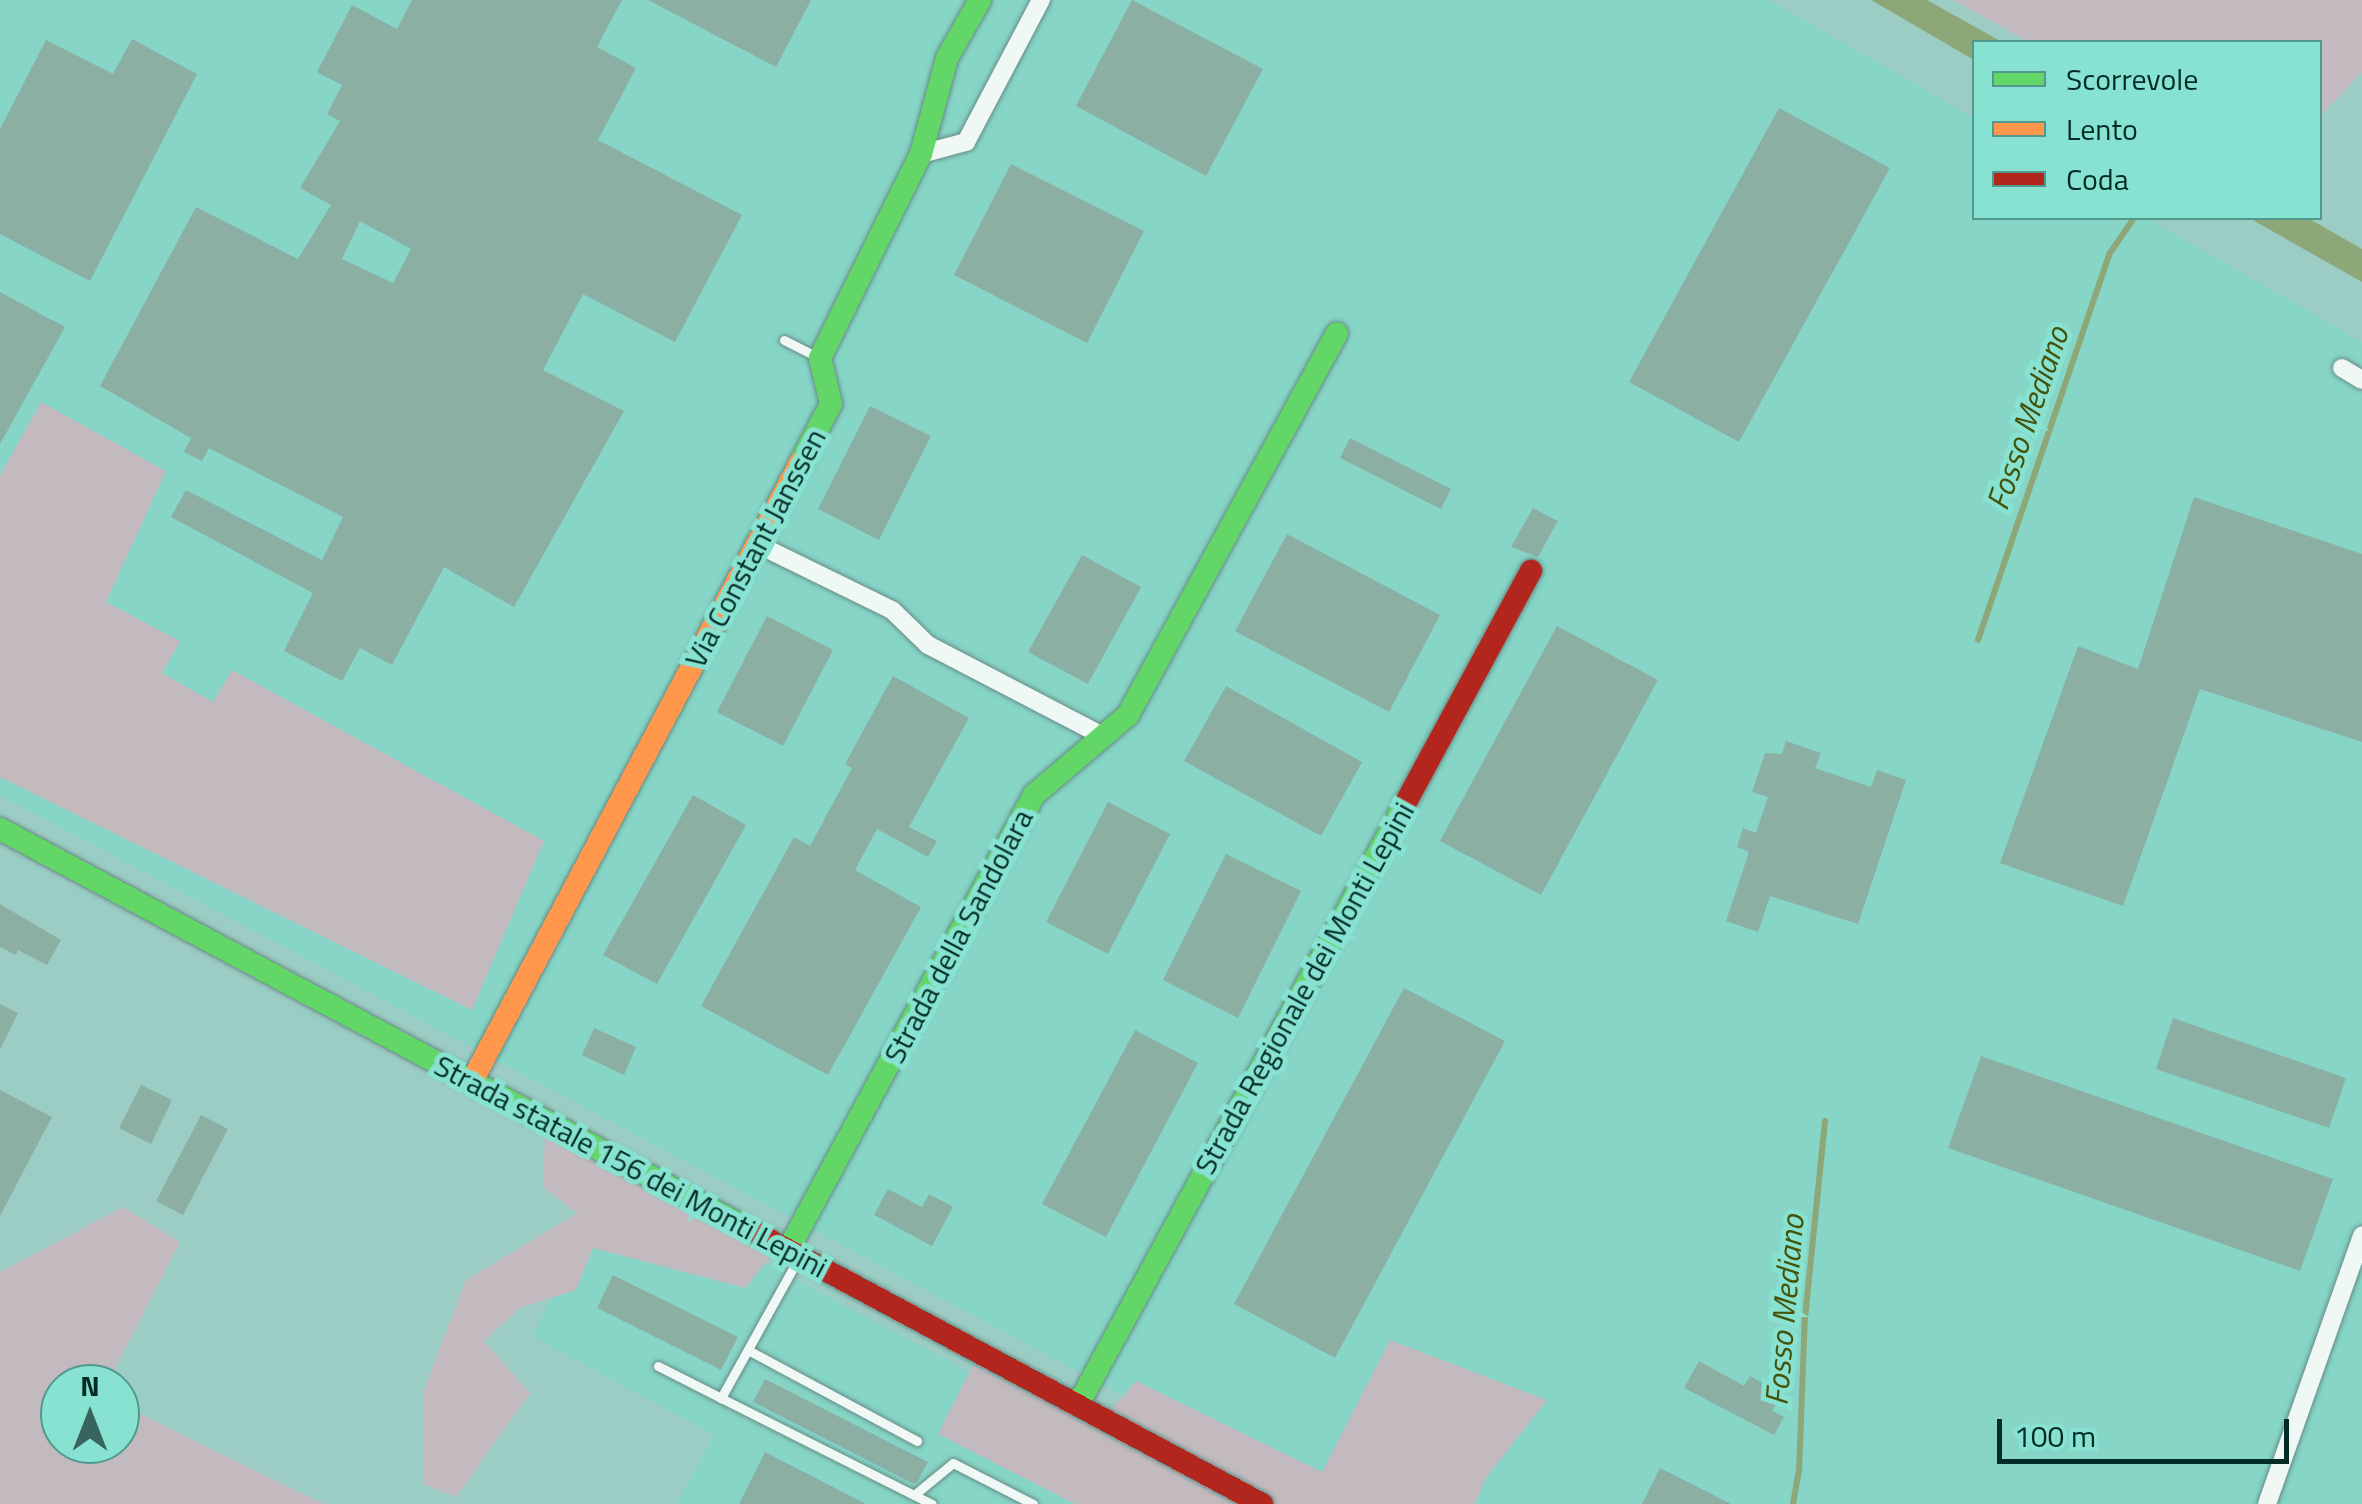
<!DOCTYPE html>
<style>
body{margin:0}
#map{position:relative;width:2362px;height:1504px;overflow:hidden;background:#9ccdc4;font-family:"Titillium Web",sans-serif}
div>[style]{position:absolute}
.built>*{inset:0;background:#86d5c7}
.green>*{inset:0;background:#c2babe}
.water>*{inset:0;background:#8da778}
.stream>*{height:6px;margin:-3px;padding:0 3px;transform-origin:3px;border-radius:3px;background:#8da778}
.building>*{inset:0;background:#8cafa4}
.roads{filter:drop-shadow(0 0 2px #678b85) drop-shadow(0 0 2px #678b85)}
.lane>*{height:9px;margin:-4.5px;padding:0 4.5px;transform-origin:4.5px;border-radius:4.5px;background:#f0f8f6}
.street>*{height:18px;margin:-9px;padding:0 9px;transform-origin:9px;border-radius:9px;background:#f0f8f6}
.fast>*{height:22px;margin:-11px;padding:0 11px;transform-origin:11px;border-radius:11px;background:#63d668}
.slow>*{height:22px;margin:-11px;padding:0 11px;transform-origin:11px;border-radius:11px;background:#ff974d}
.jam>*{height:22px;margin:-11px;padding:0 11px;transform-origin:11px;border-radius:11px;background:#b3261e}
span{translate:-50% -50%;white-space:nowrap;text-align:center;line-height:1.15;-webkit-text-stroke:10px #87e2d1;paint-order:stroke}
.street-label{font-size:30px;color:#032c26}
.water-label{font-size:32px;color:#445309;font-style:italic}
.legend{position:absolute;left:1972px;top:40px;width:350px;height:180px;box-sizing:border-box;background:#87e2d1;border:2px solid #52998d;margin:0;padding:12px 18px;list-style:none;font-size:30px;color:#032c26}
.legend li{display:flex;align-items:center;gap:20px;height:50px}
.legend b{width:50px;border:2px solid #52998d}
.north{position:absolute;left:40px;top:1364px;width:100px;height:100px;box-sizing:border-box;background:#87e2d1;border:2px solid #52998d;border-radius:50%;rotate:0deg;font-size:28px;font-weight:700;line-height:40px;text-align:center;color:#032c26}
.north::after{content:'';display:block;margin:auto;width:35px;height:45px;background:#39645d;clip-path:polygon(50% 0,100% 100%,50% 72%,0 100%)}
.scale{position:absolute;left:1997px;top:1419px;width:292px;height:45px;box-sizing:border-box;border:5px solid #032c26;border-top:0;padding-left:12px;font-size:30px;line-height:35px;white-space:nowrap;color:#032c26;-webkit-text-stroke:8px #87e2d1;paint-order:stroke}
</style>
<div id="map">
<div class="built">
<i style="clip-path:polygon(0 0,1769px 0,1974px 118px,1974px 218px,2147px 218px,2362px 342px,2362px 1504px,1326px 1504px,0 795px)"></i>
<i style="clip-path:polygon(613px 1182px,1212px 1502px,1212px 1504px,677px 1504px,714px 1435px,532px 1336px)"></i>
</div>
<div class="green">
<i style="clip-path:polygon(1953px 0,2362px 0,2362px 72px,2320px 116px,2320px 42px,2029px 42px)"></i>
<i style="clip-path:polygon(41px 402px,166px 471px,106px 602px,180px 641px,162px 673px,213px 702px,232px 670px,544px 841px,472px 1010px,0 777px,0 475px)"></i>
<i style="clip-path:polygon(545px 1137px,772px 1255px,745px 1288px,593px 1248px,576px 1290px,520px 1308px,484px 1341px,530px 1393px,456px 1497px,423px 1484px,423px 1393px,465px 1281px,577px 1213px,543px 1187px)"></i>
<i style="clip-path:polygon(123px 1207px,180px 1242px,107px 1384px,60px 1384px,60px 1444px,120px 1444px,120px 1404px,324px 1504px,0 1504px,0 1272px)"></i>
<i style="clip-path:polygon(1390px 1340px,1547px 1400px,1486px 1478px,1475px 1504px,1075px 1504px,938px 1434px,973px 1365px,1097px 1426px,1136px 1381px,1322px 1472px)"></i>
</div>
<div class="water">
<i style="clip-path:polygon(1871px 0,1927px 0,2002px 42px,1974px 42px,1974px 60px)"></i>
<i style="clip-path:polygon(2249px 218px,2308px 218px,2362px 249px,2362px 282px)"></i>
</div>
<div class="stream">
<i style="left:1978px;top:640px;width:409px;rotate:-71.2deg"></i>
<i style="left:2110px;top:253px;width:42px;rotate:-55.6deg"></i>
<i style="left:1793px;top:1504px;width:34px;rotate:-80deg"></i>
<i style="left:1799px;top:1471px;width:153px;rotate:-87.8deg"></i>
<i style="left:1805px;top:1318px;width:198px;rotate:-84.2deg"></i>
</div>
<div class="building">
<i style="clip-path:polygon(evenodd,412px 0,622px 0,597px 47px,636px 68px,598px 140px,742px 215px,675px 342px,583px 294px,543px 370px,624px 411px,514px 607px,444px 567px,392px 665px,360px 648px,342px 681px,284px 651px,313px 593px,171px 517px,186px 490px,322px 560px,343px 517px,209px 448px,202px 461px,184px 452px,191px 438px,100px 386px,196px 207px,298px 259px,331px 205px,300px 188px,340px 121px,327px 114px,342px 85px,317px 72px,352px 5px,397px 29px,412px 0,360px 221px,411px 249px,393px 283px,342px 259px,360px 221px)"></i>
<i style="clip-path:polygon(648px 0,811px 0,776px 67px)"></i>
<i style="clip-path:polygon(1132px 0,1263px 69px,1206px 176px,1076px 106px)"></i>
<i style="clip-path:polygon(132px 39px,197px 74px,90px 281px,0 234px,0 129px,46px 40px,113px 74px)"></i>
<i style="clip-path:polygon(1779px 108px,1890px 168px,1739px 442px,1629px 382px)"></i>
<i style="clip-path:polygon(1011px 164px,1144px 231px,1087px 343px,954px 275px)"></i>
<i style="clip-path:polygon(0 292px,65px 327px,0 444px)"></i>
<i style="clip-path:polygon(870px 406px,931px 436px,879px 540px,818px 509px)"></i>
<i style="clip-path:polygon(1350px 438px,1451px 489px,1441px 509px,1340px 458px)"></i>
<i style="clip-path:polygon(2194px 497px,2362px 554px,2362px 742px,2200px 689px,2123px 906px,2000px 863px,2078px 646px,2138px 669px)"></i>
<i style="clip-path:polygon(1533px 508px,1558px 521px,1538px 557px,1511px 547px)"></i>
<i style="clip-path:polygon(1287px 534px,1440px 615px,1389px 712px,1235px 631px)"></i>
<i style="clip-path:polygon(1082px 555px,1141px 587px,1088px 684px,1028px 652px)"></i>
<i style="clip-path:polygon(767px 616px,833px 650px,783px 746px,717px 712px)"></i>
<i style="clip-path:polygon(1557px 626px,1658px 680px,1541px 895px,1440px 841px)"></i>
<i style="clip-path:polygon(893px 676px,969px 718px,909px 827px,937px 841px,928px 857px,877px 829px,855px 870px,921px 907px,828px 1075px,701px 1006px,794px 837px,810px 846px,852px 768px,845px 764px)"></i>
<i style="clip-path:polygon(1226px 686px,1362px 762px,1321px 836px,1184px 761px)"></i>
<i style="clip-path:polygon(1786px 741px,1821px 753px,1815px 768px,1871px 787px,1877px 770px,1906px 780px,1858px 924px,1770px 896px,1758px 932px,1726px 921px,1749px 852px,1737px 847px,1743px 828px,1756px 833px,1768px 797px,1752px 792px,1765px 753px,1782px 754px)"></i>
<i style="clip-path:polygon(693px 795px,746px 825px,657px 984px,603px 955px)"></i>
<i style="clip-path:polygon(1108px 802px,1170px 834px,1108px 954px,1046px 922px)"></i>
<i style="clip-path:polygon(1226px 854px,1301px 891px,1238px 1018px,1163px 980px)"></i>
<i style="clip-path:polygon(0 904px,61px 940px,47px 965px,18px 950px,16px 955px,0 947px)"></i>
<i style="clip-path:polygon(1404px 988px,1505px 1041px,1335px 1358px,1234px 1304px)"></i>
<i style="clip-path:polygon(0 1004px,18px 1013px,0 1050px)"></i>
<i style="clip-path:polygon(2173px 1018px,2346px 1078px,2329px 1128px,2156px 1069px)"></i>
<i style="clip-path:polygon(594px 1028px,636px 1047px,624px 1075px,582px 1055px)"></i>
<i style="clip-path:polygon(1135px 1030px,1198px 1063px,1106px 1237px,1042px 1204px)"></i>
<i style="clip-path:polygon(1981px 1056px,2333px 1179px,2300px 1271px,1948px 1148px)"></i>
<i style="clip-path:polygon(141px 1085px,172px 1100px,151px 1144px,119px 1128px)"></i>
<i style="clip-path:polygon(0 1090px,52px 1117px,0 1216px)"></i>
<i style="clip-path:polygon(201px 1115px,228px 1129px,183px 1215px,156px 1201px)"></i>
<i style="clip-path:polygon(888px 1189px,922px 1207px,929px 1194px,953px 1207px,932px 1246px,874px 1215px)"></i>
<i style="clip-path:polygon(613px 1275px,738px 1337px,721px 1370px,597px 1308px)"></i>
<i style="clip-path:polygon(1699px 1361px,1744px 1386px,1750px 1376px,1782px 1394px,1772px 1411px,1784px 1417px,1774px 1435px,1684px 1388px)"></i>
<i style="clip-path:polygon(765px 1379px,928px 1462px,918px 1481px,914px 1484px,753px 1402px)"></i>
<i style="clip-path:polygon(765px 1452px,866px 1504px,739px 1504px)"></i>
<i style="clip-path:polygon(1660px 1468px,1731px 1504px,1642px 1504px)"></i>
</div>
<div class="roads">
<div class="lane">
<i style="left:784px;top:340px;width:37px;rotate:27deg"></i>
<i style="left:798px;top:1259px;width:159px;rotate:119deg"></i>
<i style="left:721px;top:1398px;width:236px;rotate:26.7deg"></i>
<i style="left:748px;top:1350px;width:192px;rotate:28.3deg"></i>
<i style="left:658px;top:1366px;width:71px;rotate:26.9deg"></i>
<i style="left:914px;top:1495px;width:50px;rotate:-39.4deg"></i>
<i style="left:953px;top:1463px;width:90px;rotate:27.1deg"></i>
</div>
<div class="street">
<i style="left:921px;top:154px;width:47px;rotate:-14.9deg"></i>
<i style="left:966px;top:142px;width:161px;rotate:-62.2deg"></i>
<i style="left:2342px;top:368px;width:23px;rotate:31deg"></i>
<i style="left:757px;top:544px;width:150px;rotate:26.1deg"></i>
<i style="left:892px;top:610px;width:50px;rotate:44.2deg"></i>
<i style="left:928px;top:645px;width:197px;rotate:27.5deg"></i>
<i style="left:2267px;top:1504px;width:285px;rotate:-70.5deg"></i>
</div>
<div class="fast">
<i style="left:800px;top:463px;width:67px;rotate:-62.3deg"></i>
<i style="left:831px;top:404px;width:47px;rotate:-103.4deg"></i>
<i style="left:820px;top:358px;width:228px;rotate:-63.7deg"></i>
<i style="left:921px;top:154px;width:99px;rotate:-74.8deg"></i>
<i style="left:947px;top:58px;width:67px;rotate:-60.4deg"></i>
<i style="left:0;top:829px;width:859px;rotate:28.12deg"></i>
<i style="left:788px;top:1250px;width:517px;rotate:-61.6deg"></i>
<i style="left:1034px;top:795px;width:123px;rotate:-40.4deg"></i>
<i style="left:1128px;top:715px;width:435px;rotate:-61.3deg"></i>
<i style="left:1078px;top:1405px;width:686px;rotate:-61.46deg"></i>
</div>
<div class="slow">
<i style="left:472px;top:1081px;width:700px;rotate:-62.04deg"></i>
</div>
<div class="jam">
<i style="left:1406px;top:802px;width:263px;rotate:-61.6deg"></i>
<i style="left:758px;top:1234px;width:572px;rotate:28.18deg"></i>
</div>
</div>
<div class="street-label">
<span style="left:755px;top:548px;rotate:-62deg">Via Constant Janssen</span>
<span style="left:958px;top:936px;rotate:-62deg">Strada della Sandolara</span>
<span style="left:1304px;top:988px;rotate:-61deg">Strada Regionale dei Monti Lepini</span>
<span style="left:631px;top:1166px;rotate:28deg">Strada statale 156 dei Monti Lepini</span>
</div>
<div class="water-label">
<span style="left:2027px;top:418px;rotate:-71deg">Fosso Mediano</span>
<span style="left:1784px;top:1310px;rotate:-85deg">Fosso Mediano</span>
</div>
<ul class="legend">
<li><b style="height:12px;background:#63d668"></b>Scorrevole</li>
<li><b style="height:12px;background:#ff974d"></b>Lento</li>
<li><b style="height:12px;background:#b3261e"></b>Coda</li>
</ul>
<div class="north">N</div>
<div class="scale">100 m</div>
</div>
